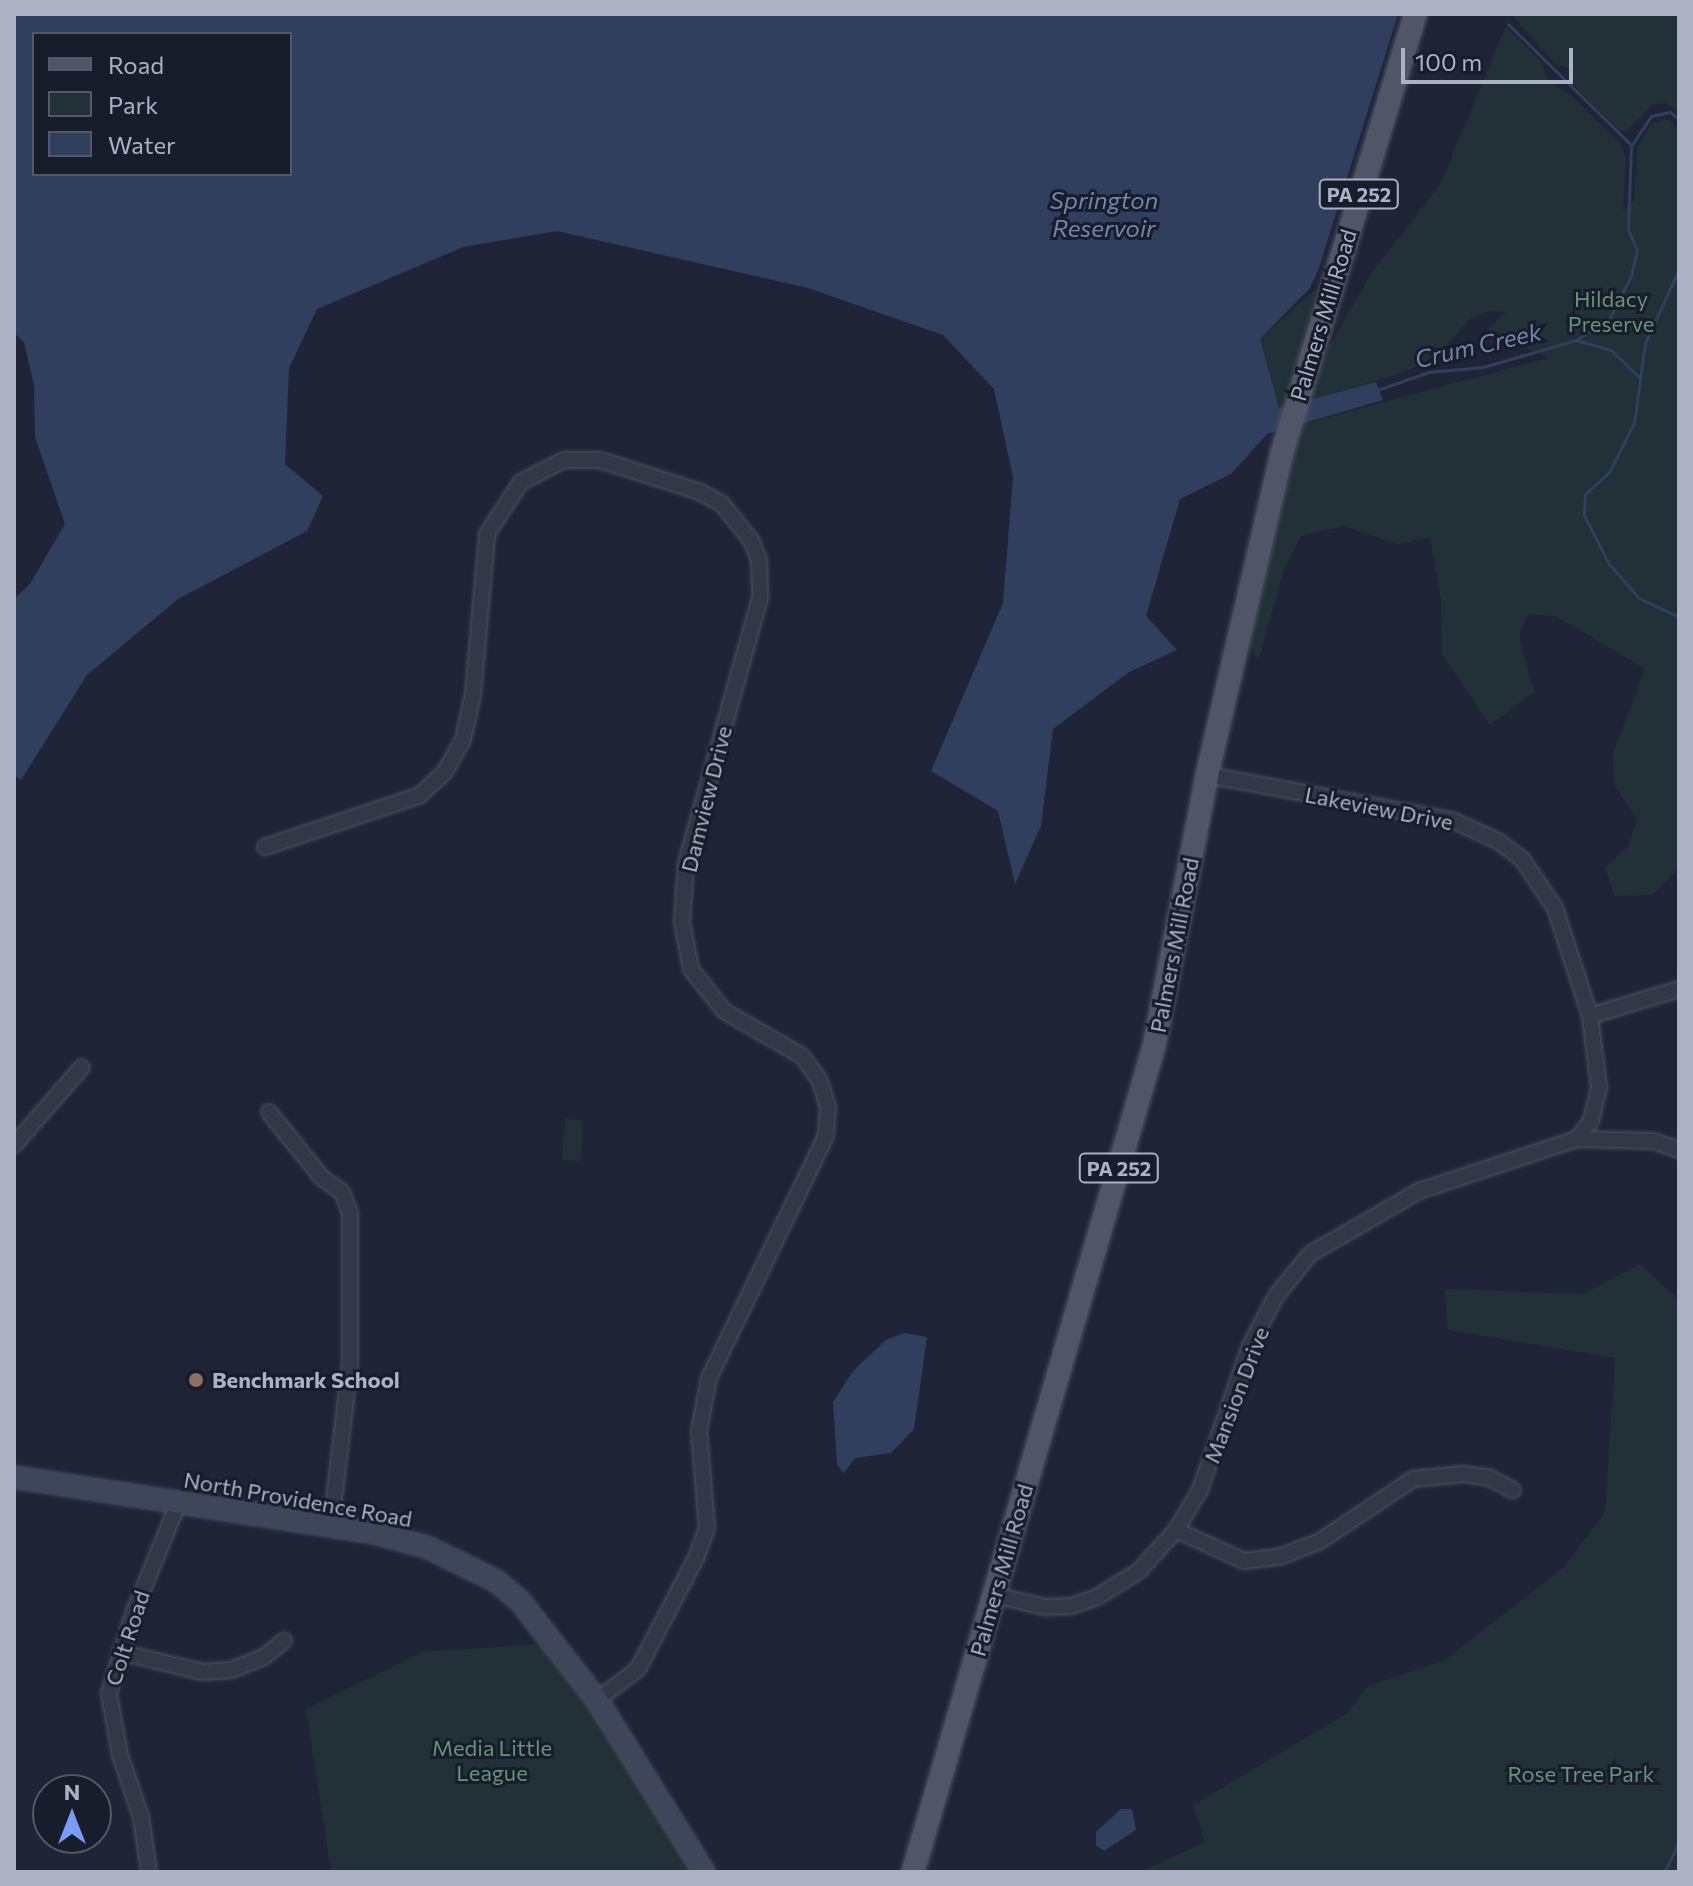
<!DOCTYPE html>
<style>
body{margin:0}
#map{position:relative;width:1693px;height:1886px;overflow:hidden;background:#1f2536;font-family:Commissioner,sans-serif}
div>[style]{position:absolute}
.green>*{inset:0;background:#213137}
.water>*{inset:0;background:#313f5e}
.stream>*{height:3px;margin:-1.5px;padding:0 1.5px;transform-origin:1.5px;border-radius:1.5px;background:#313f5e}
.roads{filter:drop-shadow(0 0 2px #4d5262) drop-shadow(0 0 2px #4d5262)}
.minor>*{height:14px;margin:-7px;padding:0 7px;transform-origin:7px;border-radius:7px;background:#323846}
.secondary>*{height:20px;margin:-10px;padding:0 10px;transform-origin:10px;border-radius:10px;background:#404659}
.primary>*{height:22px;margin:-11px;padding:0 11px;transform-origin:11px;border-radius:11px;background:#505667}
.dots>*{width:22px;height:22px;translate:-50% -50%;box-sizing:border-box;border:4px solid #181d2b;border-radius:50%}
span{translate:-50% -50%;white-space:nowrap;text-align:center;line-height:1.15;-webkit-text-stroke:6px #181d2b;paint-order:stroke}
.shield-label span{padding:2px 6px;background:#181d2b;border:2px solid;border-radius:6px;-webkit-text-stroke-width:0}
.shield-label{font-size:20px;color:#acb2c4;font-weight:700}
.park-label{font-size:22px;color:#649475}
.street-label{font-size:22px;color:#acb2c4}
.poi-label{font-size:22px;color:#acb2c4;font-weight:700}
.left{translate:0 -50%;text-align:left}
.water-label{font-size:24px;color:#7385ad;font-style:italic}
.frame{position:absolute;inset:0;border:16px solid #acb2c4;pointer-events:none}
.legend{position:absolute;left:32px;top:32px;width:260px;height:144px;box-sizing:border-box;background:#181d2b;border:2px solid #535968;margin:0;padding:10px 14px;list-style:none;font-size:24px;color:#acb2c4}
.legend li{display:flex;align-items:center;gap:16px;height:40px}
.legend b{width:40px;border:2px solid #535968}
.north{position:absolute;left:32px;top:1774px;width:80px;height:80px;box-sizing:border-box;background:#181d2b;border:2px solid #535968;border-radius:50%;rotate:0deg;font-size:22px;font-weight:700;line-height:32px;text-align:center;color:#acb2c4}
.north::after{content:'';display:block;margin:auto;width:28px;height:36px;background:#7b9bf9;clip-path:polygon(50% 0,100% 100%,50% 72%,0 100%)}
.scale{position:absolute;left:1401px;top:48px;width:172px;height:36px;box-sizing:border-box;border:4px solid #acb2c4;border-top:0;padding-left:10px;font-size:24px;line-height:28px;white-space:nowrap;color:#acb2c4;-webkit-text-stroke:6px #181d2b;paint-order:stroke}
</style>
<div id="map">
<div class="green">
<i style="clip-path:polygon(1511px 14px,1679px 14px,1679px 112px,1666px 103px,1654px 104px,1626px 132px,1619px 130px,1575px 86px,1568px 68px,1556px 65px)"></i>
<i style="clip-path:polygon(1506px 26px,1542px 63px,1550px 84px,1570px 94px,1620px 143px,1626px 157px,1623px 210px,1634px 201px,1638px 146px,1652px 123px,1669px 119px,1679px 130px,1679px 867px,1653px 895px,1614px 896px,1605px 867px,1628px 846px,1637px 820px,1615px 786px,1612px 756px,1645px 669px,1556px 616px,1528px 614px,1519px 635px,1534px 692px,1490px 725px,1442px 654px,1441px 601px,1430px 537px,1398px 544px,1344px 526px,1301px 536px,1283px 573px,1259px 659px,1249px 643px,1302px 424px,1548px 358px,1487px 329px,1506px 312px,1489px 311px,1470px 319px,1435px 358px,1399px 374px,1310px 400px,1318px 366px,1370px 275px,1440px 185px)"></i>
<i style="clip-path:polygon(1318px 287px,1283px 407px,1278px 408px,1260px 339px)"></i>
<i style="clip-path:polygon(565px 1119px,583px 1120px,581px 1161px,562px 1160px)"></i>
<i style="clip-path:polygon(1640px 1264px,1679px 1300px,1679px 1872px,1140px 1872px,1205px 1842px,1193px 1805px,1346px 1714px,1368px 1686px,1445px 1660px,1563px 1568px,1605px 1512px,1615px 1358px,1448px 1330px,1444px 1289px,1583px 1294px)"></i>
<i style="clip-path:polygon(553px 1643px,695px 1872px,331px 1872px,306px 1709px,422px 1652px)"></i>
</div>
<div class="water">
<i style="clip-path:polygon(evenodd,14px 14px,1398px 14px,1319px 268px,1310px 288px,1260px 339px,1279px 408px,1376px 382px,1383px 400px,1267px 434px,1231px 474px,1180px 499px,1146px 616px,1177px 650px,1129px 672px,1053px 729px,1041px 826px,1015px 884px,998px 811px,931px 771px,1003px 603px,1013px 477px,994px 389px,943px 335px,808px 288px,557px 231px,463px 247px,317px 309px,289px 368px,285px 464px,323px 496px,307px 531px,178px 599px,87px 675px,21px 780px,14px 775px,14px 599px,30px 584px,65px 524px,35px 437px,34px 386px,24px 342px,14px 333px,14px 14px,34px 34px,290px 34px,290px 174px,34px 174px,34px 34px)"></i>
<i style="clip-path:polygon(904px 1333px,927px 1337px,914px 1429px,891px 1453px,855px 1458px,844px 1473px,837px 1465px,833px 1402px,853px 1371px,886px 1340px)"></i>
<i style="clip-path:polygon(1121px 1809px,1132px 1809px,1136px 1830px,1104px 1851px,1096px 1845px,1096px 1832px)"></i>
</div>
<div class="stream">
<i style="left:1508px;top:24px;width:173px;rotate:44.5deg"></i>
<i style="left:1679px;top:269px;width:81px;rotate:114.7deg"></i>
<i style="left:1645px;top:343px;width:81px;rotate:97.8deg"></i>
<i style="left:1634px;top:423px;width:55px;rotate:117deg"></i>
<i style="left:1609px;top:472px;width:33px;rotate:137deg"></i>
<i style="left:1585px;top:494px;width:21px;rotate:93deg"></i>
<i style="left:1584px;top:515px;width:55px;rotate:63deg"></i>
<i style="left:1609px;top:564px;width:45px;rotate:48.6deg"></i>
<i style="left:1639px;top:598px;width:44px;rotate:25.4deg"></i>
<i style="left:1576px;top:340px;width:39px;rotate:-32deg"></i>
<i style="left:1609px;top:319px;width:48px;rotate:-62.9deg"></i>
<i style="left:1631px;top:276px;width:27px;rotate:-77deg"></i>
<i style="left:1637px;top:250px;width:22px;rotate:-114deg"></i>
<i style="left:1628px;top:230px;width:84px;rotate:-88deg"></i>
<i style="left:1631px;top:146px;width:36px;rotate:-56deg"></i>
<i style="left:1651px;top:116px;width:19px;rotate:-12deg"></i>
<i style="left:1670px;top:112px;width:11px;rotate:38deg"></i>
<i style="left:1377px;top:390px;width:55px;rotate:-19.1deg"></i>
<i style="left:1429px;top:372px;width:54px;rotate:-5.3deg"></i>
<i style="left:1483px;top:367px;width:97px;rotate:-16.2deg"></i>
<i style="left:1576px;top:340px;width:36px;rotate:16deg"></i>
<i style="left:1611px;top:350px;width:39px;rotate:44deg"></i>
<i style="left:1664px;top:1872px;width:34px;rotate:-63deg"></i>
</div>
<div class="roads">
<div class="minor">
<i style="left:1207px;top:775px;width:251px;rotate:10.5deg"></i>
<i style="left:1454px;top:821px;width:48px;rotate:24.4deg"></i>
<i style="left:1498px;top:841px;width:30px;rotate:37deg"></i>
<i style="left:1522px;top:859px;width:59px;rotate:56deg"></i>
<i style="left:1555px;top:908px;width:114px;rotate:72deg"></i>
<i style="left:1590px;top:1016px;width:73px;rotate:82.9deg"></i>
<i style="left:1599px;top:1088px;width:34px;rotate:104deg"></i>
<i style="left:1591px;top:1121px;width:23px;rotate:128deg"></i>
<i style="left:1577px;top:1139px;width:77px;rotate:1.5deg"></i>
<i style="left:1654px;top:1141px;width:27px;rotate:20deg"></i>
<i style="left:265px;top:847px;width:163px;rotate:-18.5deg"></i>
<i style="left:420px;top:795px;width:34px;rotate:-43deg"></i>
<i style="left:445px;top:772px;width:37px;rotate:-61deg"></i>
<i style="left:463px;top:740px;width:46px;rotate:-77.5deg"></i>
<i style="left:473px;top:695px;width:162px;rotate:-85deg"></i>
<i style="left:487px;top:534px;width:62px;rotate:-56.8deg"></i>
<i style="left:521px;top:482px;width:48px;rotate:-27.1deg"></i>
<i style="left:564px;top:460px;width:36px"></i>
<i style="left:600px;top:460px;width:105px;rotate:17.7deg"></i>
<i style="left:700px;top:492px;width:24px;rotate:28deg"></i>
<i style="left:721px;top:503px;width:48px;rotate:51deg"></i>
<i style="left:751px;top:540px;width:22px;rotate:68deg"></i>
<i style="left:759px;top:560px;width:38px;rotate:88deg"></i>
<i style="left:760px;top:598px;width:275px;rotate:105.6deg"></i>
<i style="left:686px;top:863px;width:59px;rotate:93.9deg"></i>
<i style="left:682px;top:922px;width:48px;rotate:79.2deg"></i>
<i style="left:691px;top:969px;width:53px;rotate:51.8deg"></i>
<i style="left:724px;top:1011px;width:90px;rotate:30deg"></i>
<i style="left:802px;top:1056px;width:29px;rotate:54deg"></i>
<i style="left:819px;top:1079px;width:28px;rotate:72deg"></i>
<i style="left:828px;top:1106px;width:30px;rotate:94deg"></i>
<i style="left:826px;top:1136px;width:269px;rotate:115.8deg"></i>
<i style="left:709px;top:1378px;width:54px;rotate:100.7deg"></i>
<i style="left:699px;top:1431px;width:97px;rotate:85.3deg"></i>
<i style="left:707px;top:1528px;width:32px;rotate:110deg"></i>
<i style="left:696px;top:1558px;width:125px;rotate:117.6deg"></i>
<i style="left:638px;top:1669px;width:51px;rotate:142.9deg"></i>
<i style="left:1590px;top:1016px;width:93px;rotate:-16.9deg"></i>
<i style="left:269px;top:1112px;width:85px;rotate:51.2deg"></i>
<i style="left:322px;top:1178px;width:24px;rotate:35deg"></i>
<i style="left:342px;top:1192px;width:22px;rotate:69deg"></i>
<i style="left:350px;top:1213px;width:151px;rotate:90deg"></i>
<i style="left:350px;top:1364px;width:163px;rotate:96.7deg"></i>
<i style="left:14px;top:1145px;width:103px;rotate:-48.9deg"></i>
<i style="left:1176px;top:1530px;width:75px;rotate:24.5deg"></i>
<i style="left:1244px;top:1561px;width:38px;rotate:-7deg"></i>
<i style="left:1282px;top:1556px;width:41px;rotate:-21.5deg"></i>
<i style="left:1320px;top:1541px;width:112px;rotate:-33.7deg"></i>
<i style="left:1413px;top:1479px;width:50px;rotate:-5.7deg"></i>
<i style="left:1463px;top:1474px;width:27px;rotate:8deg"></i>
<i style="left:1490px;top:1478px;width:26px;rotate:28deg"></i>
<i style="left:994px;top:1595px;width:52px;rotate:13.2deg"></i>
<i style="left:1045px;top:1607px;width:26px;rotate:-2deg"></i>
<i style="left:1071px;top:1606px;width:28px;rotate:-19deg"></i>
<i style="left:1097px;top:1597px;width:49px;rotate:-31.8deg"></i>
<i style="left:1139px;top:1571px;width:55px;rotate:-47.9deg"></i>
<i style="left:1176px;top:1530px;width:47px;rotate:-59deg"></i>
<i style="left:1200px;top:1490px;width:152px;rotate:-70.9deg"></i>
<i style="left:1250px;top:1346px;width:56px;rotate:-62.5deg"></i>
<i style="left:1276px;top:1296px;width:54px;rotate:-51deg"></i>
<i style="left:1310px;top:1254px;width:126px;rotate:-30deg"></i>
<i style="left:1419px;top:1191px;width:166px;rotate:-18.2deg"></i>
<i style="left:120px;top:1652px;width:84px;rotate:13.7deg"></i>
<i style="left:202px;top:1672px;width:29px;rotate:-4deg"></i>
<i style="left:231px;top:1670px;width:35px;rotate:-22deg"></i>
<i style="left:264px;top:1657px;width:26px;rotate:-39deg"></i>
<i style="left:149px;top:1872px;width:56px;rotate:-98.3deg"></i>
<i style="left:141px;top:1817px;width:65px;rotate:-108.7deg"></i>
<i style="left:120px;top:1755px;width:63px;rotate:-100.1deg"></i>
<i style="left:109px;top:1693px;width:83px;rotate:-73.1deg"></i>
<i style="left:133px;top:1614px;width:122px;rotate:-67.8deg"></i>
</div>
<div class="secondary">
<i style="left:14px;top:1477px;width:365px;rotate:8.8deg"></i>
<i style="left:375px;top:1533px;width:54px;rotate:15.1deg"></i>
<i style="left:427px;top:1547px;width:77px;rotate:26.2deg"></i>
<i style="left:496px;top:1581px;width:31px;rotate:40deg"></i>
<i style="left:520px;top:1601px;width:125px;rotate:52.1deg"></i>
<i style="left:597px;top:1700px;width:203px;rotate:58.1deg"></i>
</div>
<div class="primary">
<i style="left:913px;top:1872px;width:860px;rotate:-73.73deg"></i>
<i style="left:1154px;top:1046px;width:276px;rotate:-78.9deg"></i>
<i style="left:1207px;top:775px;width:331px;rotate:-76.9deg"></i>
<i style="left:1282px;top:453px;width:459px;rotate:-73.1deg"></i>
</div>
</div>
<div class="dots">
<i style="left:196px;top:1380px;background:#8d6e63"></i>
</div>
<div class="shield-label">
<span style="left:1359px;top:194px">PA 252</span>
<span style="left:1119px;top:1168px">PA 252</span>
</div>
<div class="park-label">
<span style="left:1611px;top:311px">Hildacy<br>Preserve</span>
<span style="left:492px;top:1760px">Media Little<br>League</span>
<span style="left:1581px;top:1774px">Rose Tree Park</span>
</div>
<div class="street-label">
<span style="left:1323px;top:315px;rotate:-73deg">Palmers Mill Road</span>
<span style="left:706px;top:799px;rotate:-76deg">Damview Drive</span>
<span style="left:1379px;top:808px;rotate:11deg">Lakeview Drive</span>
<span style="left:1174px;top:945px;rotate:-79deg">Palmers Mill Road</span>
<span style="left:1236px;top:1395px;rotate:-69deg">Mansion Drive</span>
<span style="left:298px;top:1499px;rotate:10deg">North Providence Road</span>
<span style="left:1001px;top:1570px;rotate:-74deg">Palmers Mill Road</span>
<span style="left:127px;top:1638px;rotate:-72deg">Colt Road</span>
</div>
<div class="poi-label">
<span class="left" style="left:212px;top:1380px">Benchmark School</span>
</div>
<div class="water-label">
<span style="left:1104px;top:214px">Springton<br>Reservoir</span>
<span style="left:1478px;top:345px;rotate:-13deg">Crum Creek</span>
</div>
<div class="frame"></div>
<ul class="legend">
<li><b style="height:10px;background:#505667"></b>Road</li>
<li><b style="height:22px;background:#213137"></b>Park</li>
<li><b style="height:22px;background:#313f5e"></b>Water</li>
</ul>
<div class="north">N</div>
<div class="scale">100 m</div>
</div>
